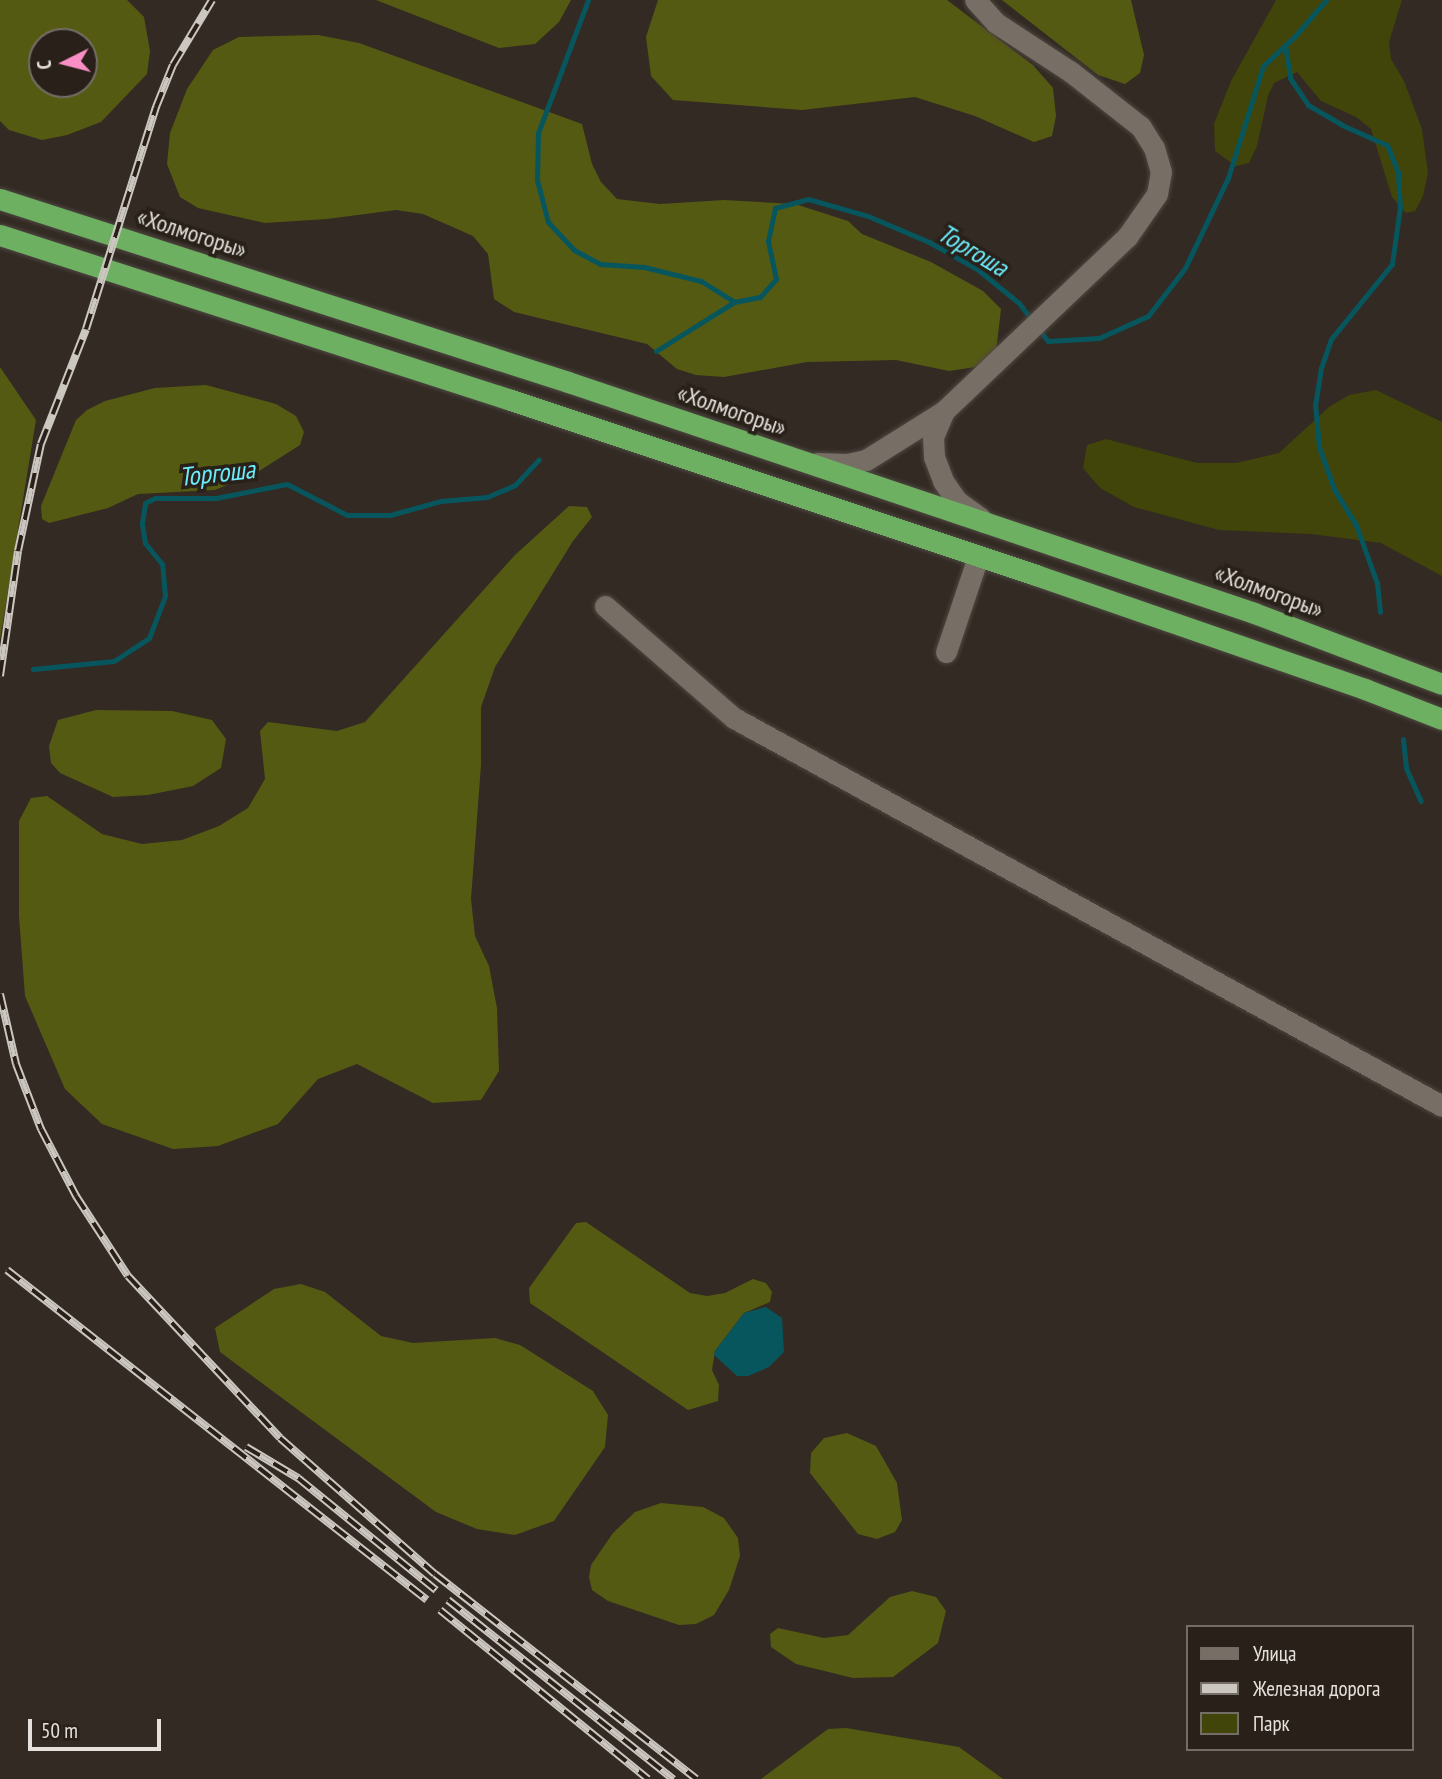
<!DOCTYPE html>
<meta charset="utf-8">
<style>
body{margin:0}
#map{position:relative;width:1442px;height:1779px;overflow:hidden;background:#322a23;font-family:"PT Sans Narrow",sans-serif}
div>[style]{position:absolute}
.green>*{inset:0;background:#414509}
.forest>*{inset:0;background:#555a13}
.water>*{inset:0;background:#07565e}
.stream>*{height:5px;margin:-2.5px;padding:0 2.5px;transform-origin:2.5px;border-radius:2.5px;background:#07565e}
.roads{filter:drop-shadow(0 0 2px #4f4842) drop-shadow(0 0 2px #4f4842)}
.street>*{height:21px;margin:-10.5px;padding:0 10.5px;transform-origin:10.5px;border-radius:10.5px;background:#776e65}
.highway>*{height:21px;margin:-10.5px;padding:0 10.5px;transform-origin:10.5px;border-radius:10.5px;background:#6eb061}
.rail>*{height:8px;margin-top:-4px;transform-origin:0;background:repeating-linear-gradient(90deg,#282019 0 16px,#ccc6c1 0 32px);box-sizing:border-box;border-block:2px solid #ccc6c1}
span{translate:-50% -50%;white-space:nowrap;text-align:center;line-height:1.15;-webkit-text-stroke:7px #282019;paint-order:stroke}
.street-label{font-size:24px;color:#e5e0db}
.water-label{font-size:26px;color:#6cedfd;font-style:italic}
.legend{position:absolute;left:1186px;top:1625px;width:228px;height:126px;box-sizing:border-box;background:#282019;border:2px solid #746d67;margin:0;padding:9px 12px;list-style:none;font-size:21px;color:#e5e0db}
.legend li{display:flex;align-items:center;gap:14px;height:35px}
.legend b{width:35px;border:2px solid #746d67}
.north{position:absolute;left:28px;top:28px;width:70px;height:70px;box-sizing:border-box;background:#282019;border:2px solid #746d67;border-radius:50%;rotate:264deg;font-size:19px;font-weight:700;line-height:28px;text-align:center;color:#e5e0db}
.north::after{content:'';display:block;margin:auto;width:24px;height:32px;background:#fa8fc6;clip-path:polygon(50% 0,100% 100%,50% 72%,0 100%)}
.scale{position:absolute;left:28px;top:1719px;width:133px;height:32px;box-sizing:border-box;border:4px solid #e5e0db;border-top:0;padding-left:9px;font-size:21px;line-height:24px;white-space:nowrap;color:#e5e0db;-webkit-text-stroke:5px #282019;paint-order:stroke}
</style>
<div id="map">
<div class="green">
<i style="clip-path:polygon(1276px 0,1402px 0,1389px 42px,1391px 59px,1404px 81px,1422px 129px,1428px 173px,1423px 196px,1415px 211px,1406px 213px,1392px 197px,1371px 129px,1356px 117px,1321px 101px,1297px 72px,1274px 83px,1268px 96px,1257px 146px,1249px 163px,1236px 166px,1215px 151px,1214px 124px,1231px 81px)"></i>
<i style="clip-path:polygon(1376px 390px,1442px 422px,1442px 576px,1381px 543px,1311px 534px,1219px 530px,1134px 507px,1100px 488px,1083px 468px,1087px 445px,1106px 439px,1197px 463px,1236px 463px,1279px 453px,1329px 407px,1349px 395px)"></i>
</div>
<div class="forest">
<i style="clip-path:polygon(evenodd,0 0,127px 0,144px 17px,150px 51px,147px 74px,101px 122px,67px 135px,42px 140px,9px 130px,0 121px,0 0,42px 42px,84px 42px,84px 84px,42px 84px,42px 42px)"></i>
<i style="clip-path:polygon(376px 0,571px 0,559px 22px,535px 44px,499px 48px)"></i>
<i style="clip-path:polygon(658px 0,947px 0,1033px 65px,1053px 88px,1056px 116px,1052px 136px,1034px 142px,975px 116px,915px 97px,802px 110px,673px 100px,651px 76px,646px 37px)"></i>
<i style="clip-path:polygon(1002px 0,1131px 0,1144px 55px,1140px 73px,1125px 84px,1098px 75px)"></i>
<i style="clip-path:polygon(318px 35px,359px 43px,582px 124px,592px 164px,601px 182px,617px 199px,660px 204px,724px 200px,795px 204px,848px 221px,862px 234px,931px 262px,983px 291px,1001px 309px,996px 352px,982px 366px,949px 371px,896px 360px,807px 362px,724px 377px,696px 375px,677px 369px,647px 344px,514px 312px,494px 299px,488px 254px,473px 236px,423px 214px,396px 210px,327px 219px,265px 223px,198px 208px,180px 197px,167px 164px,170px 133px,187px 89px,213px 50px,239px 37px)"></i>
<i style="clip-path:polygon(0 367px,36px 420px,0 640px)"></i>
<i style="clip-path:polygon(206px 385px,276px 404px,296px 416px,304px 432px,300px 445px,256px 473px,215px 490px,138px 494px,108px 508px,49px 523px,42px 519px,41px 506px,76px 420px,87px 410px,105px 401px,155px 388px)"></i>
<i style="clip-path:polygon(569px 506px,587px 507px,592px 517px,573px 541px,495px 667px,481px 707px,481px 765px,471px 899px,475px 936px,489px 966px,497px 1008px,499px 1071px,481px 1100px,433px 1103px,357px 1064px,318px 1079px,278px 1124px,218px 1146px,173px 1149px,102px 1124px,65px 1089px,25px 996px,19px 916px,19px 821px,31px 798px,47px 796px,102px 834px,142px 844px,182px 840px,219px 826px,248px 808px,265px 779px,260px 731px,268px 722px,337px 731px,365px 722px,515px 555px)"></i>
<i style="clip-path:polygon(96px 710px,172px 711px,212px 720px,226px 739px,221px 768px,193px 786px,148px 795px,113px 797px,60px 773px,51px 763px,49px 746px,58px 720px)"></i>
<i style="clip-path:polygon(586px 1222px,690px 1293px,707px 1296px,725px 1293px,753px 1279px,766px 1283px,772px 1292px,770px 1302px,744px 1313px,715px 1351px,712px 1370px,719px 1385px,718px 1401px,688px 1410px,530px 1303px,529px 1288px,576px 1223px)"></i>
<i style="clip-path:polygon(301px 1284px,325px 1292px,381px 1336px,413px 1343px,495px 1338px,520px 1345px,593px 1391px,608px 1415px,605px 1447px,554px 1521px,515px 1535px,477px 1529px,436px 1512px,220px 1352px,215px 1328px,274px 1289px)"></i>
<i style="clip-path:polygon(847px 1433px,876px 1446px,897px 1483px,902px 1520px,895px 1532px,877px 1539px,858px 1534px,810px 1473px,811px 1453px,824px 1438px)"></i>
<i style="clip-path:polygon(661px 1503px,703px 1507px,724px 1518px,738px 1538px,740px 1556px,729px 1590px,714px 1615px,696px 1624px,679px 1625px,608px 1601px,592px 1590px,589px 1577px,591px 1565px,613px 1533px,635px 1512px)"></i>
<i style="clip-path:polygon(912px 1591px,936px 1597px,946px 1611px,938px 1643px,893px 1677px,853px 1678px,796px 1664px,771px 1647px,770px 1634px,778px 1628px,824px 1638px,848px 1635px,890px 1597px)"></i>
<i style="clip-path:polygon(846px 1728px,959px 1747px,1003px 1779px,761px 1779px,828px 1729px)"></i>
</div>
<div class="water">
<i style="clip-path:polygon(766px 1307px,782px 1318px,784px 1352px,769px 1367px,748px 1376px,737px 1376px,714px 1355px,715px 1351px,744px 1313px)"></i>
</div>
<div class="stream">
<i style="left:588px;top:0;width:142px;rotate:110.6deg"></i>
<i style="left:538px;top:133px;width:47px;rotate:91.2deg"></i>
<i style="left:537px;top:180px;width:43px;rotate:75.3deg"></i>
<i style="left:548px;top:222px;width:38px;rotate:47deg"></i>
<i style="left:574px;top:250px;width:30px;rotate:28deg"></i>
<i style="left:600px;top:264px;width:44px;rotate:3.9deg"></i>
<i style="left:644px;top:267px;width:59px;rotate:13.8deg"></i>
<i style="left:701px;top:281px;width:39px;rotate:32deg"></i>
<i style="left:1285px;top:45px;width:33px;rotate:81deg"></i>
<i style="left:1290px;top:78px;width:32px;rotate:56deg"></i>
<i style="left:1308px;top:105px;width:39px;rotate:30deg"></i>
<i style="left:1342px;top:125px;width:49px;rotate:24deg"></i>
<i style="left:1387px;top:145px;width:29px;rotate:68deg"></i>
<i style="left:1398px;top:172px;width:35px;rotate:87deg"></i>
<i style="left:1400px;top:207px;width:58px;rotate:98deg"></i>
<i style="left:1392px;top:264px;width:97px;rotate:129.1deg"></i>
<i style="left:1331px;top:339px;width:31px;rotate:109deg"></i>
<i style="left:1321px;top:368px;width:36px;rotate:99deg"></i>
<i style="left:1315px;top:404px;width:43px;rotate:84.7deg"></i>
<i style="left:1319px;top:447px;width:45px;rotate:70.3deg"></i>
<i style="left:1334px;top:489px;width:42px;rotate:58.6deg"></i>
<i style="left:1356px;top:525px;width:62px;rotate:70.1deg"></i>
<i style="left:1377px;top:583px;width:29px;rotate:84deg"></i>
<i style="left:1037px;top:327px;width:18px;rotate:52deg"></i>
<i style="left:1048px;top:341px;width:51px;rotate:-3.4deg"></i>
<i style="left:1099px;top:338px;width:54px;rotate:-24.2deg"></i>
<i style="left:1148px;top:316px;width:61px;rotate:-52.4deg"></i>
<i style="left:1185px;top:268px;width:100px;rotate:-64.5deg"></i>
<i style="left:1228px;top:178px;width:117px;rotate:-72.6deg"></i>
<i style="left:1263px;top:66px;width:44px;rotate:-43.2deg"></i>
<i style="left:1295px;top:36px;width:48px;rotate:-49.3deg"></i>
<i style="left:656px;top:351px;width:92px;rotate:-32.1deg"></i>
<i style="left:734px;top:302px;width:26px;rotate:-11deg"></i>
<i style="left:760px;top:297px;width:24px;rotate:-48deg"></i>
<i style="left:776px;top:279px;width:39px;rotate:-102deg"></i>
<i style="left:768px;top:241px;width:34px;rotate:-78deg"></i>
<i style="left:775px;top:208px;width:34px;rotate:-15deg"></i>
<i style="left:808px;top:199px;width:62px;rotate:15.8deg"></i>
<i style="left:868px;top:216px;width:66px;rotate:23.1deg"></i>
<i style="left:929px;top:242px;width:55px;rotate:29.4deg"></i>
<i style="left:977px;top:269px;width:54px;rotate:39deg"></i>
<i style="left:1019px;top:303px;width:20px;rotate:53deg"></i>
<i style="left:33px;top:669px;width:81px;rotate:-5.6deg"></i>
<i style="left:114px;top:661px;width:42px;rotate:-33.3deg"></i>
<i style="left:149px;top:638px;width:45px;rotate:-69.1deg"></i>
<i style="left:165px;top:596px;width:32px;rotate:-95deg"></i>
<i style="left:162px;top:564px;width:27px;rotate:-129deg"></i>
<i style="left:145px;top:543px;width:20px;rotate:-99deg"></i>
<i style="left:142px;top:523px;width:20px;rotate:-81deg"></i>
<i style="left:145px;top:503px;width:11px;rotate:-27deg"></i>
<i style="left:155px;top:498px;width:61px"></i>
<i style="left:216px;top:498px;width:72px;rotate:-11.2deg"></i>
<i style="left:287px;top:484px;width:68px;rotate:27.3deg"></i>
<i style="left:347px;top:515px;width:43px"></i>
<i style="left:390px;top:515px;width:53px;rotate:-15.4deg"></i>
<i style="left:441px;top:501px;width:46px;rotate:-5deg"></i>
<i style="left:487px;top:497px;width:30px;rotate:-23deg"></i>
<i style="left:515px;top:485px;width:35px;rotate:-47deg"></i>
<i style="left:1403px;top:739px;width:29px;rotate:84deg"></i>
<i style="left:1406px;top:768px;width:36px;rotate:66deg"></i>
</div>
<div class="roads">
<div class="street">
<i style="left:944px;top:411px;width:28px;rotate:113deg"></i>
<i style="left:933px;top:437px;width:20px;rotate:87deg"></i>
<i style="left:934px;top:457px;width:26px;rotate:69deg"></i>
<i style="left:943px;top:481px;width:24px;rotate:55deg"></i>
<i style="left:957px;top:501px;width:29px;rotate:36deg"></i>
<i style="left:817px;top:463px;width:30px;rotate:2deg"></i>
<i style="left:847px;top:464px;width:19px;rotate:-12deg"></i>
<i style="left:866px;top:460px;width:92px;rotate:-32.1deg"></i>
<i style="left:944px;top:411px;width:253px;rotate:-43.6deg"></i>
<i style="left:1127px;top:237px;width:52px;rotate:-55.1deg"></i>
<i style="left:1157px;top:194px;width:22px;rotate:-80deg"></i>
<i style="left:1161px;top:172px;width:25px;rotate:-106deg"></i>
<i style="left:1154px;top:148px;width:25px;rotate:-122deg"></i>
<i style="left:1141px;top:127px;width:89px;rotate:-141.8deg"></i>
<i style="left:1071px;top:72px;width:90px;rotate:-146.8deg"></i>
<i style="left:996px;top:23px;width:31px;rotate:-132deg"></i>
<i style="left:605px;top:606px;width:171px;rotate:41deg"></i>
<i style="left:734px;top:718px;width:807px;rotate:28.72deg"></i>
<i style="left:946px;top:652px;width:100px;rotate:-71.4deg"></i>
</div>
<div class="highway">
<i style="left:0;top:199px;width:597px;rotate:17.86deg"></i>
<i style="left:568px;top:382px;width:439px;rotate:18.6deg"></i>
<i style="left:984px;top:522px;width:285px;rotate:18.6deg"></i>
<i style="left:1254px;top:613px;width:201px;rotate:20.7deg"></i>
<i style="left:0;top:235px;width:537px;rotate:17.9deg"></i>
<i style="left:511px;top:400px;width:553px;rotate:18.43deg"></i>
<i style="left:1036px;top:575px;width:348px;rotate:19.1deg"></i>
<i style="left:1365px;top:689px;width:83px;rotate:21.3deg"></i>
</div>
</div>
<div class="rail">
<i style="left:0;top:676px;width:126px;rotate:-81.8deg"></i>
<i style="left:18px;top:551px;width:109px;rotate:-77.9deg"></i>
<i style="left:41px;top:444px;width:123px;rotate:-68.6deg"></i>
<i style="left:86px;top:329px;width:233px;rotate:-72.5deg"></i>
<i style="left:156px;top:107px;width:45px;rotate:-68deg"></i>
<i style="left:173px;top:65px;width:76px;rotate:-59deg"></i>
<i style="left:0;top:994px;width:72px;rotate:77.1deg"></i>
<i style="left:16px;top:1064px;width:70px;rotate:69deg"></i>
<i style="left:41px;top:1129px;width:76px;rotate:62.4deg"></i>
<i style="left:76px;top:1196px;width:95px;rotate:57deg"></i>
<i style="left:128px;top:1276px;width:222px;rotate:46.8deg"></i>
<i style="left:280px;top:1438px;width:206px;rotate:41.3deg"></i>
<i style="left:435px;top:1574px;width:332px;rotate:38.1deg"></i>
<i style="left:7px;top:1270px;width:534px;rotate:38.16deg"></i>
<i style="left:246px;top:1447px;width:61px;rotate:30.8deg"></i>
<i style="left:298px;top:1478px;width:178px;rotate:39.1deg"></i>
<i style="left:448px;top:1600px;width:288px;rotate:38.5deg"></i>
<i style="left:440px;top:1610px;width:268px;rotate:39.1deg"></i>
</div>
<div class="street-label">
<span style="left:192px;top:233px;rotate:18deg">«Холмогоры»</span>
<span style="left:732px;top:410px;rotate:19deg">«Холмогоры»</span>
<span style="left:1269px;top:591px;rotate:20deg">«Холмогоры»</span>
</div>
<div class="water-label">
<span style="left:973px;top:250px;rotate:31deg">Торгоша</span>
<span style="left:217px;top:473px;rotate:-6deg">Торгоша</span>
</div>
<ul class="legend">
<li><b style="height:9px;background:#776e65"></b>Улица</li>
<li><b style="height:9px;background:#ccc6c1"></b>Железная дорога</li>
<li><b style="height:19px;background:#414509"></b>Парк</li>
</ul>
<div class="north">С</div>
<div class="scale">50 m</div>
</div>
